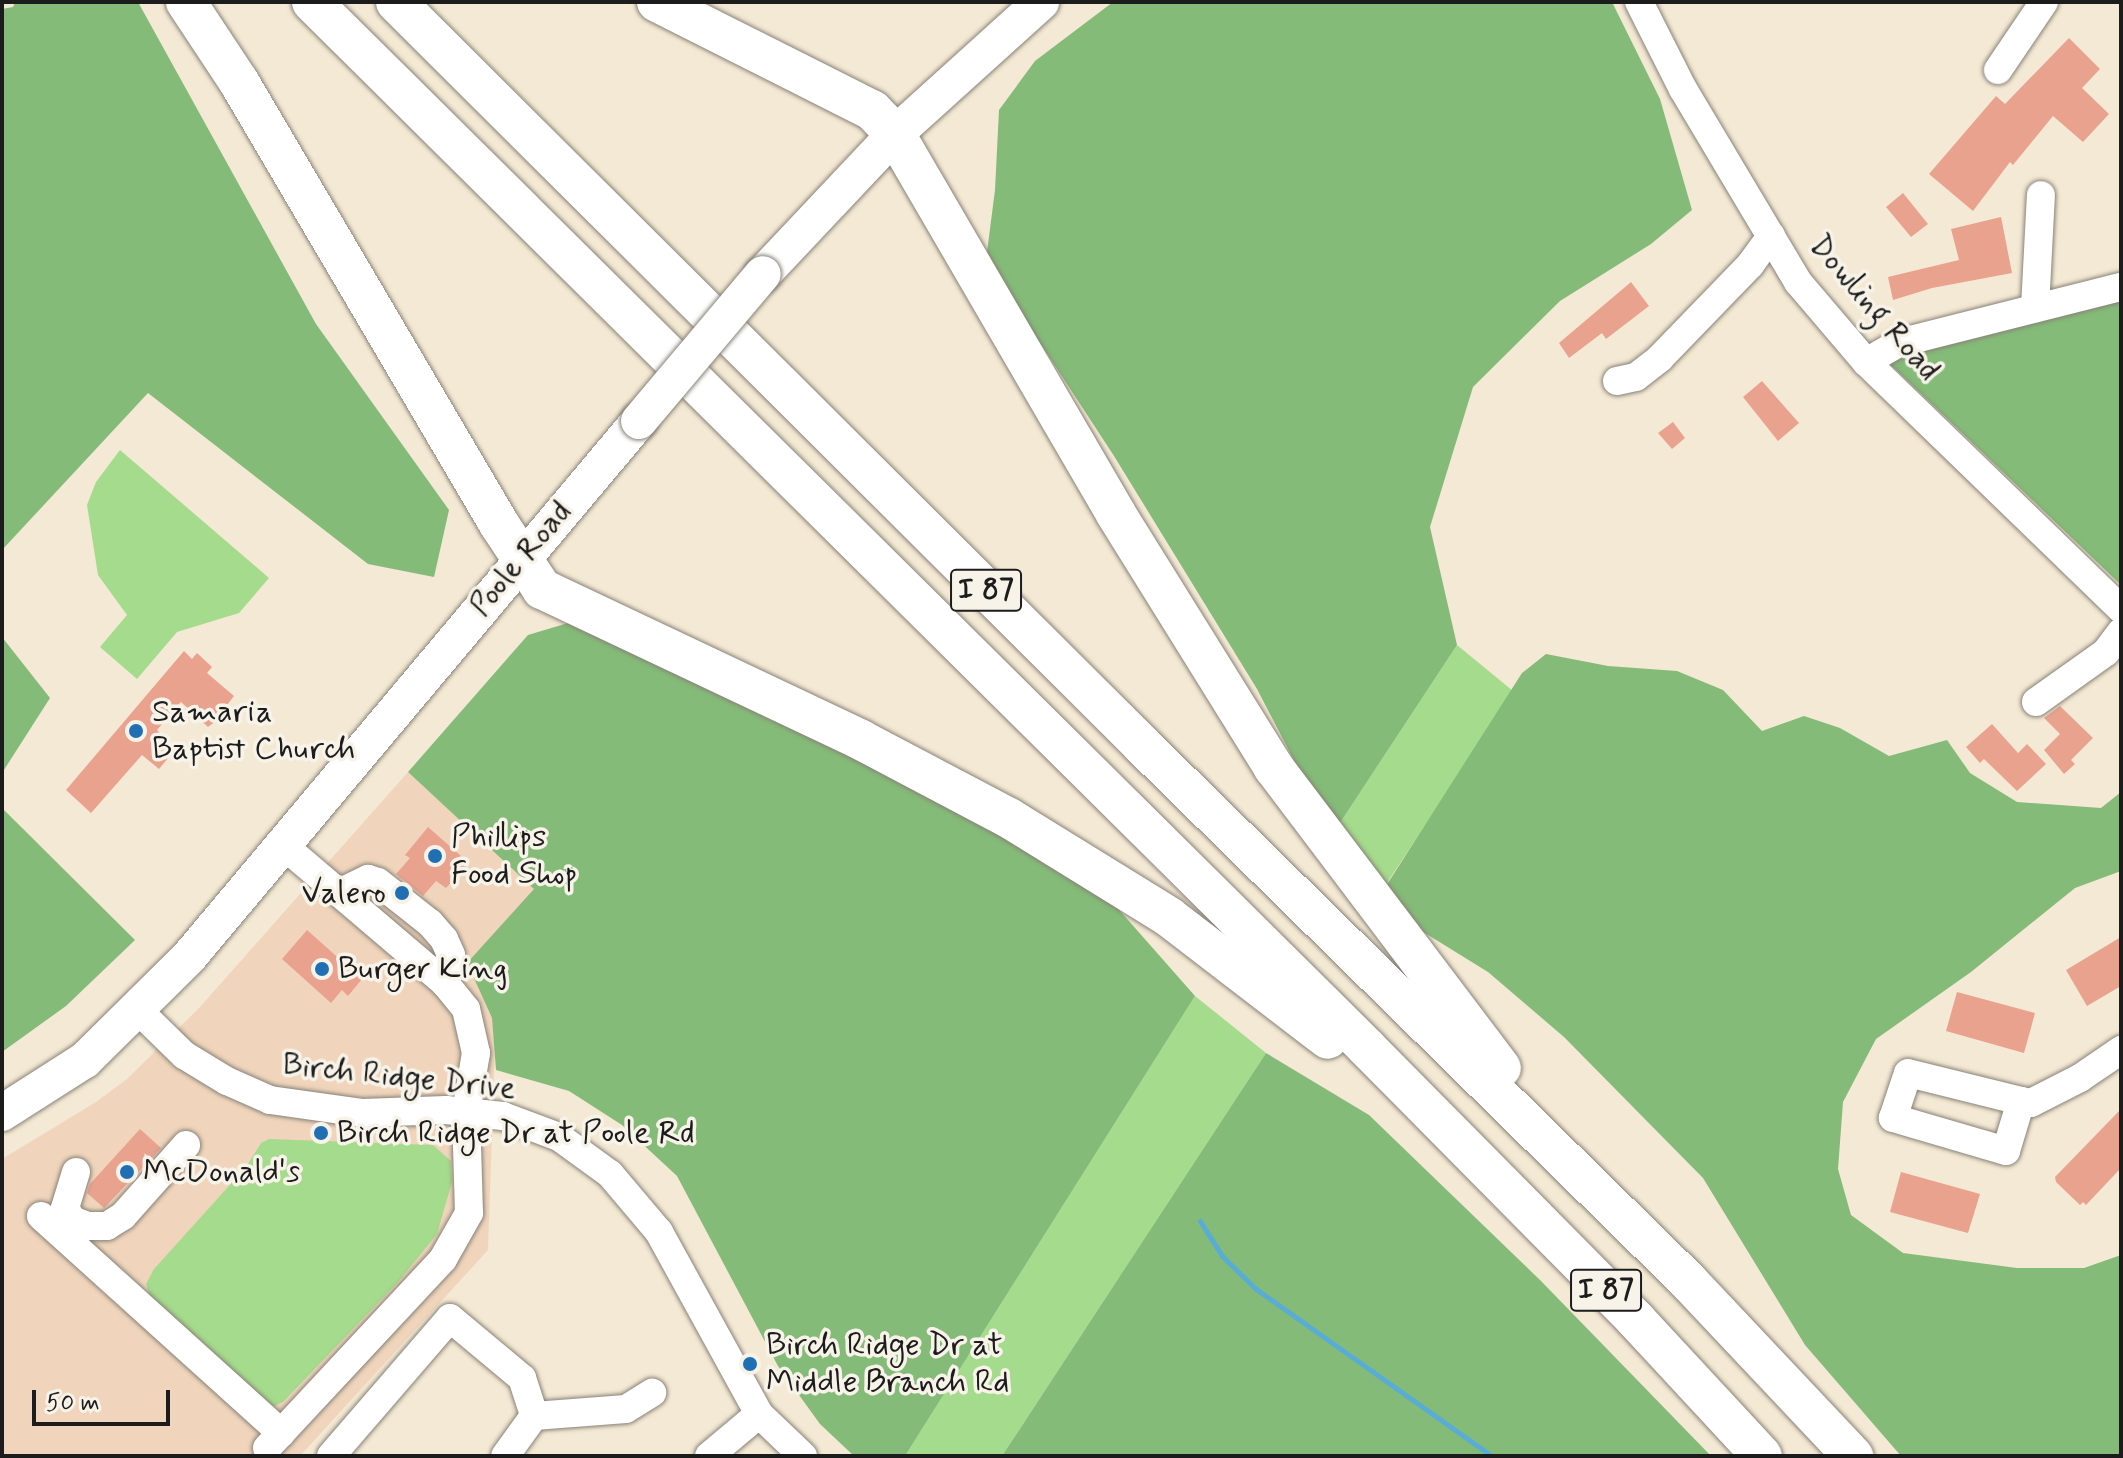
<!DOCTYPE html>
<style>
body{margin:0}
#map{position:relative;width:2123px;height:1458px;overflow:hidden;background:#f4e9d4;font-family:Mynerve,sans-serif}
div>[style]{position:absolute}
.built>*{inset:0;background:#f0d5bc}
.green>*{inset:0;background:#a5db8c}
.forest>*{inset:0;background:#84bb78}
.stream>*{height:5px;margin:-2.5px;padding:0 2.5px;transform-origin:2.5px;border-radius:2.5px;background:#59add5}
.building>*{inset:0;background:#e9a28e}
.roads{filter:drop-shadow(0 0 2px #888278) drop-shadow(0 0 2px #888278)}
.minor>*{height:28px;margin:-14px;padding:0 14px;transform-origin:14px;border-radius:14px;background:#fff}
.major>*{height:36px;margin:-18px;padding:0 18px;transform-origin:18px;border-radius:18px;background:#fff}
.highway>*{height:40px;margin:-20px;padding:0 20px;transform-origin:20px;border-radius:20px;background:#fff}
.bridges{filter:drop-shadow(0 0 2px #888278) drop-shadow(0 0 2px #888278)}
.major-bridge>*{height:36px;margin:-18px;padding:0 18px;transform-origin:18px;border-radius:18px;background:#fff}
.dots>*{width:22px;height:22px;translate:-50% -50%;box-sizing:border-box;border:4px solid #f7f3e8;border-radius:50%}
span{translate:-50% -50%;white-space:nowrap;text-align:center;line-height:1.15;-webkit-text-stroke:7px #f7f3e8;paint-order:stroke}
.shield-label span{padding:2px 6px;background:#f7f3e8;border:2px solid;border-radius:6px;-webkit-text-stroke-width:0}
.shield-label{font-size:30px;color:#1c1c1c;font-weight:700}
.street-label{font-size:32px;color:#1c1c1c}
.poi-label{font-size:32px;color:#1c1c1c}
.left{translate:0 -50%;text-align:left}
.right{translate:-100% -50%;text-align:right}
.frame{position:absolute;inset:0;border:4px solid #1c1c1c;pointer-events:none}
.scale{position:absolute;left:32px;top:1390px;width:138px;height:36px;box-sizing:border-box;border:4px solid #1c1c1c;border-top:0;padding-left:10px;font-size:24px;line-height:28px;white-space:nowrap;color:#1c1c1c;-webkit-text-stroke:6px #f7f3e8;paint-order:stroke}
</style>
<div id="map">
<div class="built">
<i style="clip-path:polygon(408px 772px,535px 889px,467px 963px,492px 1018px,495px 1044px,488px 1250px,300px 1456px,2px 1456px,2px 1159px,96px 1102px,127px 1079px,200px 1007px)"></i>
</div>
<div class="green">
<i style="clip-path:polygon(120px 450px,269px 578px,239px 613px,177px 632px,137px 679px,100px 647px,127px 615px,98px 575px,87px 505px,96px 482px)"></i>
<i style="clip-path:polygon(1457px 645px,1513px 691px,1385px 886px,1336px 829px)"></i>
<i style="clip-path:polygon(1195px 996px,1266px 1053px,1002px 1456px,905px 1456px)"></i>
<i style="clip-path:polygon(269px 1139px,433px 1145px,451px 1161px,452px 1182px,437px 1234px,399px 1281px,283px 1402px,272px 1407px,151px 1301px,146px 1284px,154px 1269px,246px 1167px,261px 1143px)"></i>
</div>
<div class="forest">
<i style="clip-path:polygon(15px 2px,138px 2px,316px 324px,449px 510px,434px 577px,368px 564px,148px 393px,2px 550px,2px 9px,13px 7px)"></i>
<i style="clip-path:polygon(1113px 2px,1612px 2px,1660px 99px,1692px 210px,1651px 244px,1560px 301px,1473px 387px,1430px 527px,1457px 645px,1336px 829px,1311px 793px,1257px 689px,1114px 456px,986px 260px,995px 190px,999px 110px,1035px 61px)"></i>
<i style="clip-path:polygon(2121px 298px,2121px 585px,1889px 363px,1914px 352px)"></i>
<i style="clip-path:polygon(568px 623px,642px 649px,989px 829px,1106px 895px,1195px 996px,905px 1456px,854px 1456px,820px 1424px,778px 1366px,677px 1176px,622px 1125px,569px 1091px,496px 1070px,492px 1018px,467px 963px,534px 889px,408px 772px,528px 635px)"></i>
<i style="clip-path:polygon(2px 637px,50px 698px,2px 773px)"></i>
<i style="clip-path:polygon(1546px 654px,1608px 666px,1677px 671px,1723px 690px,1762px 731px,1804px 716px,1840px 728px,1889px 756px,1947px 740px,1970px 773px,2017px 802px,2101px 808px,2121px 792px,2121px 871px,2075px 888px,1971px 972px,1876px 1039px,1843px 1102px,1838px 1169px,1851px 1215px,1903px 1253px,2017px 1268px,2084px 1268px,2121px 1255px,2121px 1456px,1901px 1456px,1805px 1345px,1703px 1178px,1564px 1037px,1488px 972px,1420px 930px,1386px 886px,1522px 673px)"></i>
<i style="clip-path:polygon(2px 808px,135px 940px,66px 1006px,2px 1052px)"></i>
<i style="clip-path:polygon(1266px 1053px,1369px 1115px,1540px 1280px,1711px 1456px,1002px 1456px)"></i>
</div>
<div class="stream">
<i style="left:1200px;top:1221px;width:41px;rotate:57.8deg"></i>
<i style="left:1222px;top:1256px;width:47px;rotate:44.1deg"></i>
<i style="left:1256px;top:1289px;width:289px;rotate:35.3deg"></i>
</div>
<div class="building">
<i style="clip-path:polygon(2069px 38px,2100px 69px,2082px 88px,2109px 114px,2083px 142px,2053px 116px,2013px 165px,2010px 162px,1973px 211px,1929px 174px,1996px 96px,2005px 104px)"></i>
<i style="clip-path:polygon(1903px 193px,1928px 224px,1911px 237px,1886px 207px)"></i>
<i style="clip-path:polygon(2001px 217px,2012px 273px,1932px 288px,1893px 300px,1888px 277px,1959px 260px,1951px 229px)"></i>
<i style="clip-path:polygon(1631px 282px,1649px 306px,1606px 339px,1602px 333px,1569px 358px,1559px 343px)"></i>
<i style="clip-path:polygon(1762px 381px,1799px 423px,1778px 441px,1743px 397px)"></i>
<i style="clip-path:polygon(1673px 422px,1685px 438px,1672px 449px,1658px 433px)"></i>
<i style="clip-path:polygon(184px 651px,192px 659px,197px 653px,212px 667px,207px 673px,234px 696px,227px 705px,231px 709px,208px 727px,181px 702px,157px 730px,161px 734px,158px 737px,174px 751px,159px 769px,142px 755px,91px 813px,66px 790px)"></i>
<i style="clip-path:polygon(2060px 706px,2093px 738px,2071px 760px,2075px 764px,2064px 774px,2044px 750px,2060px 734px,2044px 718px)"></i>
<i style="clip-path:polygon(1992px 724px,2018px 753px,2027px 744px,2046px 764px,2017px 791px,1984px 759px,1980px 763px,1966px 747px)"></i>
<i style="clip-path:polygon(428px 827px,469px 863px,446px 888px,436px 881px,423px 896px,396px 874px,410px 858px,405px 855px)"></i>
<i style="clip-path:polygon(307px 930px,362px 979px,348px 996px,342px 990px,331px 1003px,282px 959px)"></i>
<i style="clip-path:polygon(2121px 937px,2121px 986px,2087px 1006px,2066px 970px)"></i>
<i style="clip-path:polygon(1957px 992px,2035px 1013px,2024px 1053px,1946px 1031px)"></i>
<i style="clip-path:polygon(2121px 1109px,2121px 1168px,2086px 1205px,2083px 1202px,2080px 1205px,2056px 1182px,2055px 1177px)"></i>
<i style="clip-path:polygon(140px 1129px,161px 1148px,104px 1208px,87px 1193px,90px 1184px)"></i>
<i style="clip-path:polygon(1901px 1172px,1980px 1194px,1968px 1233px,1890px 1212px)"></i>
</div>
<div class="roads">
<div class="minor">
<i style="left:1639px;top:2px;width:97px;rotate:63.2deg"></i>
<i style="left:1683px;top:89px;width:225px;rotate:59.2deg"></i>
<i style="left:1798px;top:282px;width:105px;rotate:49.6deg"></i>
<i style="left:1866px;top:362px;width:355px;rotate:44.1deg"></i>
<i style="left:1998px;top:70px;width:82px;rotate:-55.9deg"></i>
<i style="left:2035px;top:308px;width:113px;rotate:-87deg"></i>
<i style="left:1866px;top:362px;width:38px;rotate:-30deg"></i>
<i style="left:1899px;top:343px;width:229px;rotate:-14.2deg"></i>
<i style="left:1617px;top:381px;width:19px;rotate:-12deg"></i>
<i style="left:1636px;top:377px;width:31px;rotate:-38deg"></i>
<i style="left:1660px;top:358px;width:129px;rotate:-45.9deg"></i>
<i style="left:1750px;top:265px;width:36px;rotate:-54deg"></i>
<i style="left:2036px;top:702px;width:86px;rotate:-35.5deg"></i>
<i style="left:2106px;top:652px;width:25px;rotate:-53deg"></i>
<i style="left:341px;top:892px;width:30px;rotate:-26deg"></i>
<i style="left:368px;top:879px;width:10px;rotate:17deg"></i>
<i style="left:378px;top:882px;width:66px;rotate:38.3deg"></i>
<i style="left:430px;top:923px;width:21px;rotate:49deg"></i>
<i style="left:444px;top:939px;width:17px;rotate:66deg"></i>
<i style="left:451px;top:955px;width:29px;rotate:102deg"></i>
<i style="left:139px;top:1011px;width:63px;rotate:44.4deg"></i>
<i style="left:184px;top:1055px;width:50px;rotate:31.2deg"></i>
<i style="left:227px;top:1081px;width:47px;rotate:23.8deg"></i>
<i style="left:270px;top:1100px;width:94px;rotate:8deg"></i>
<i style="left:363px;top:1113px;width:83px;rotate:-2.1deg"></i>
<i style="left:446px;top:1110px;width:57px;rotate:6deg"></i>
<i style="left:503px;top:1116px;width:60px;rotate:20.6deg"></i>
<i style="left:559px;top:1137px;width:63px;rotate:36deg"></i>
<i style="left:610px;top:1174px;width:76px;rotate:49.8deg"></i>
<i style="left:659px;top:1232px;width:208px;rotate:61.2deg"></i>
<i style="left:759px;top:1414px;width:61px;rotate:43.7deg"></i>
<i style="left:2021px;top:1101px;width:52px;rotate:106.7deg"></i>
<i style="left:2006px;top:1151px;width:118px;rotate:-163.7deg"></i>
<i style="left:1893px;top:1118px;width:47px;rotate:-71.6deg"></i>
<i style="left:1908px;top:1073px;width:116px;rotate:13.9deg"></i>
<i style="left:2021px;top:1101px;width:10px;rotate:11deg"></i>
<i style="left:2031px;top:1103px;width:55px;rotate:-27deg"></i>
<i style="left:2080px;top:1078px;width:50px;rotate:-34.3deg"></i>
<i style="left:76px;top:1172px;width:38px;rotate:107deg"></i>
<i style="left:65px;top:1208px;width:14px;rotate:60deg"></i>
<i style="left:72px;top:1220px;width:17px;rotate:21deg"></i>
<i style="left:88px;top:1226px;width:19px"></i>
<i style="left:107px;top:1226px;width:19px;rotate:-32deg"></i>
<i style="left:123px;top:1216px;width:95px;rotate:-48.4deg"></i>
<i style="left:41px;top:1216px;width:324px;rotate:42.1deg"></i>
<i style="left:534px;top:1416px;width:92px;rotate:-4.4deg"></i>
<i style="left:626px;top:1409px;width:31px;rotate:-32deg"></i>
<i style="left:267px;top:1448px;width:258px;rotate:-47deg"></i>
<i style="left:443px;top:1259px;width:53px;rotate:-60.5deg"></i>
<i style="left:469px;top:1213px;width:101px;rotate:-91.7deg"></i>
<i style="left:466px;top:1112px;width:60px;rotate:-80.4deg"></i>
<i style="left:476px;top:1053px;width:45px;rotate:-102.8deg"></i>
<i style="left:466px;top:1009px;width:33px;rotate:-129deg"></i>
<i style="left:445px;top:983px;width:213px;rotate:-139.6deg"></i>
<i style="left:331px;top:1456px;width:182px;rotate:-49.2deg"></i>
<i style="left:450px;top:1318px;width:94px;rotate:39.8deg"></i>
<i style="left:522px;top:1378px;width:40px;rotate:72deg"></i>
<i style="left:534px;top:1416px;width:49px;rotate:125.9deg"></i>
<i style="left:709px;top:1456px;width:65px;rotate:-40deg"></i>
</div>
<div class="major">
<i style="left:763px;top:274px;width:192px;rotate:-46.7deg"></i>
<i style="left:895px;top:134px;width:197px;rotate:-42.1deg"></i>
<i style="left:2px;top:1113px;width:98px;rotate:-32.6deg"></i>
<i style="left:85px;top:1060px;width:146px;rotate:-44.7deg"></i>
<i style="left:189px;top:957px;width:700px;rotate:-49.98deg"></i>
</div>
<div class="highway">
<i style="left:186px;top:2px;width:96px;rotate:56.5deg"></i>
<i style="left:239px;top:82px;width:513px;rotate:59.53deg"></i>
<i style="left:499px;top:524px;width:78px;rotate:56.5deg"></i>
<i style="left:542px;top:589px;width:353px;rotate:25.3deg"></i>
<i style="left:861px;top:740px;width:167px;rotate:27.8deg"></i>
<i style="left:1009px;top:818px;width:188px;rotate:31.7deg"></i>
<i style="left:1169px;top:917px;width:200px;rotate:37.5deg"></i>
<i style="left:312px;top:2px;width:1486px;rotate:44.75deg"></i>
<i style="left:1367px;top:1048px;width:383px;rotate:45.3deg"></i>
<i style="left:1636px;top:1320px;width:185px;rotate:47.2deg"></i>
<i style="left:396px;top:2px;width:1053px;rotate:44.88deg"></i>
<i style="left:1142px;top:745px;width:765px;rotate:44.47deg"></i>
<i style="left:1688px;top:1281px;width:241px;rotate:46.7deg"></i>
<i style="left:657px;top:2px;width:241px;rotate:26.7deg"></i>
<i style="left:872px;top:110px;width:33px;rotate:46deg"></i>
<i style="left:895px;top:134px;width:440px;rotate:59.8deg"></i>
<i style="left:1116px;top:514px;width:299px;rotate:58.1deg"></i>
<i style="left:1274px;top:768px;width:376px;rotate:52.9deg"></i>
</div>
</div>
<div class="bridges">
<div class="major-bridge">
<i style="left:639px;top:421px;width:192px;rotate:-49.9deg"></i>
</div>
</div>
<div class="dots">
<i style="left:136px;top:731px;background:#1f6fb2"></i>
<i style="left:435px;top:856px;background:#1f6fb2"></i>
<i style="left:402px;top:893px;background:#1f6fb2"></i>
<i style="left:322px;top:969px;background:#1f6fb2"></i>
<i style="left:321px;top:1133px;background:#1f6fb2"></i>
<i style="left:127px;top:1172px;background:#1f6fb2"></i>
<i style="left:750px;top:1364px;background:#1f6fb2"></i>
</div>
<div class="shield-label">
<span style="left:986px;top:590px">I 87</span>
<span style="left:1606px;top:1290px">I 87</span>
</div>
<div class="street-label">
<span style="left:1874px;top:308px;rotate:49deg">Dowling Road</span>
<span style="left:521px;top:559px;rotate:-50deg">Poole Road</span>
<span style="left:399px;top:1077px;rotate:6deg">Birch Ridge Drive</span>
</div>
<div class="poi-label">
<span class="left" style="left:152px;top:731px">Samaria<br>Baptist Church</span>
<span class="left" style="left:451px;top:856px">Phillips<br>Food Shop</span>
<span class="right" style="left:386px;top:893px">Valero</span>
<span class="left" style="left:338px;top:969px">Burger King</span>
<span class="left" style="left:337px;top:1133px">Birch Ridge Dr at Poole Rd</span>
<span class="left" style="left:143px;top:1172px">McDonald's</span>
<span class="left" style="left:766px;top:1364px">Birch Ridge Dr at<br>Middle Branch Rd</span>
</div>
<div class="frame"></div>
<div class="scale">50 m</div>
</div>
